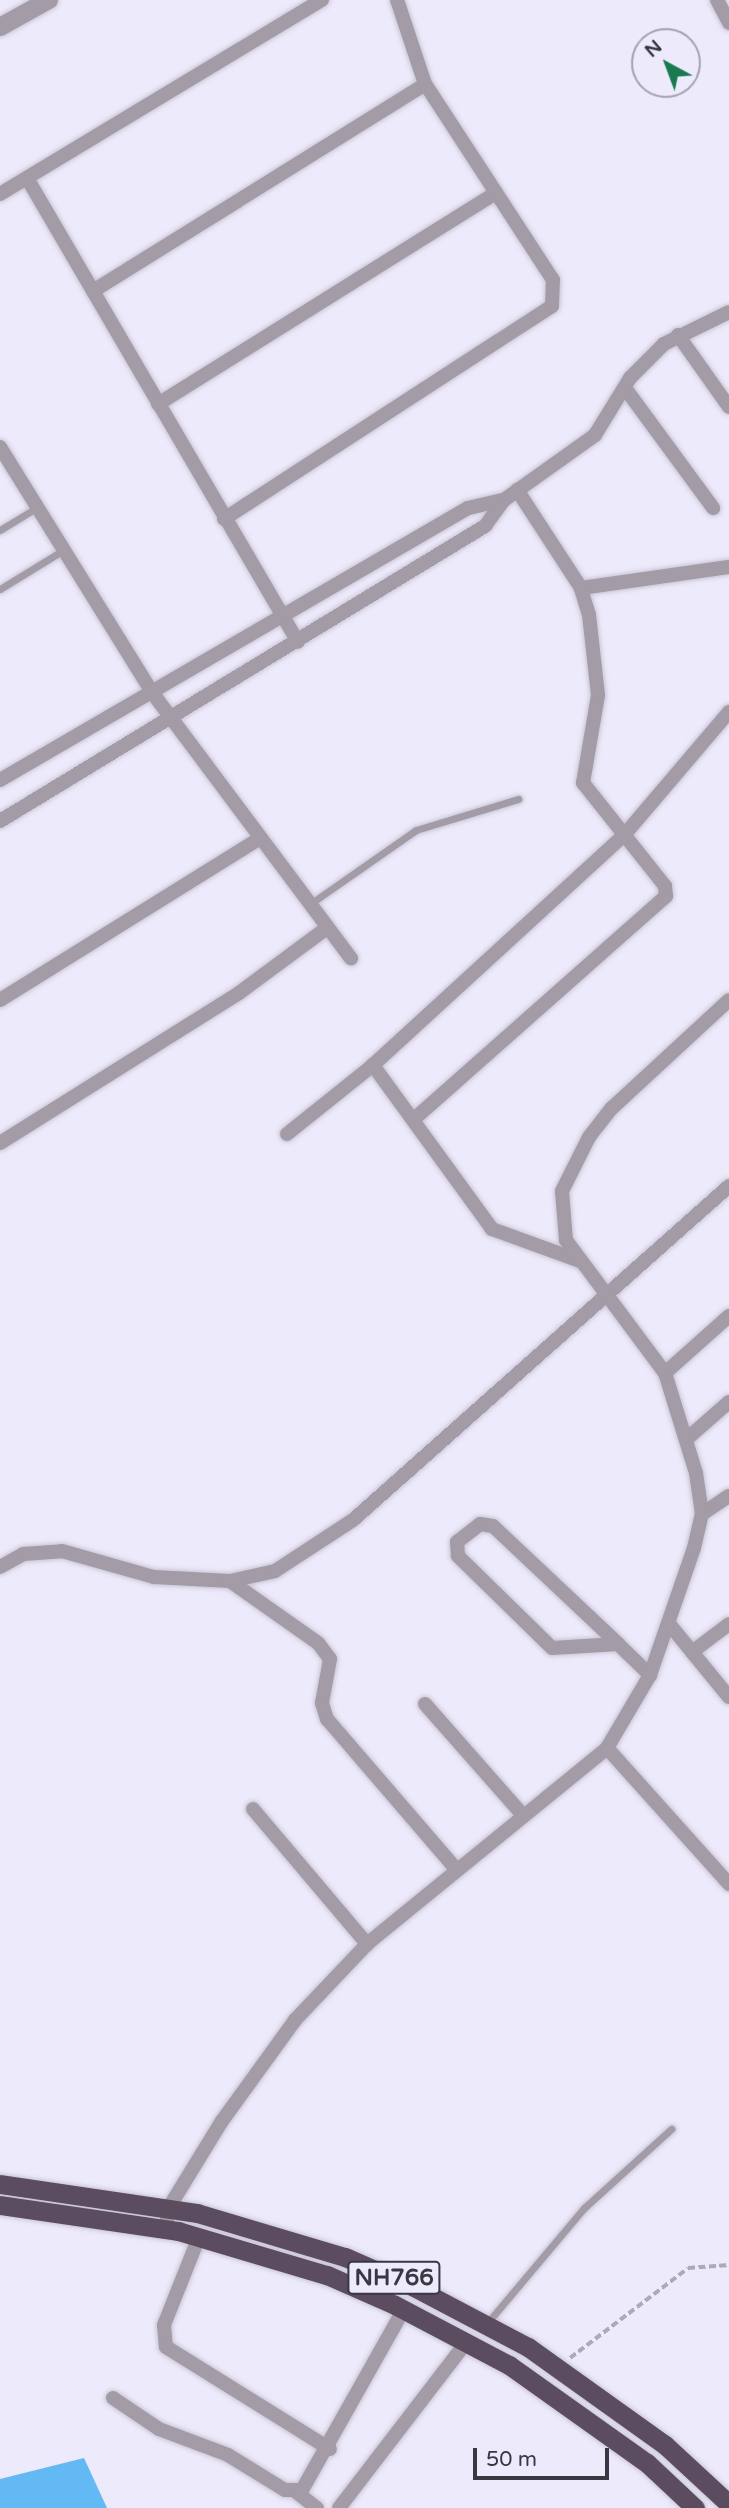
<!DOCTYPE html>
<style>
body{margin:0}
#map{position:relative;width:729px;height:2508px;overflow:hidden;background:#edeafb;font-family:"Varela Round",sans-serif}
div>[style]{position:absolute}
.water>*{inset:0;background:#62b9f3}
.path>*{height:3.5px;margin-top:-1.75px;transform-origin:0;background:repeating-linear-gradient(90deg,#acaab9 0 7px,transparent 0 10.5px)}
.roads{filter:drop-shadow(0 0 2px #c9c6d6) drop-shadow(0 0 2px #c9c6d6)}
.service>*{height:7px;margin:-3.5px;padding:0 3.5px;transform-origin:3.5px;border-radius:3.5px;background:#a39ba5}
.minor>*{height:14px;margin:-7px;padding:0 7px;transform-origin:7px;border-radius:7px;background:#a39ba5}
.tertiary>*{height:18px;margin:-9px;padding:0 9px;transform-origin:9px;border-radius:9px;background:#a39ba5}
.trunk>*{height:19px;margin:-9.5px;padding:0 9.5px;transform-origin:9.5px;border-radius:9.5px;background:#5c4c60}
span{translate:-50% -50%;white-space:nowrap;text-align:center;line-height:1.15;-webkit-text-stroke:7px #edeafb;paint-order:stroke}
.shield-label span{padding:2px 5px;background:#edeafb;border:2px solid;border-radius:5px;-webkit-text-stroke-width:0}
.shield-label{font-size:23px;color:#393742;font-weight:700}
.north{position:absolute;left:631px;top:28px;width:70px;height:70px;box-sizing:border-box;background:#edeafb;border:2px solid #a5a2b1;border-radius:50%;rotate:319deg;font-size:19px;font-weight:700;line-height:28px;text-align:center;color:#393742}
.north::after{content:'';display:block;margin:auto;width:24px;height:32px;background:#19794f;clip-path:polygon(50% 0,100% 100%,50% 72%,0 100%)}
.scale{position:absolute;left:473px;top:2448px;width:136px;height:32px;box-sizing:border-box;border:4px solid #393742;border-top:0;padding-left:9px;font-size:21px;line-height:24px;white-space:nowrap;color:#393742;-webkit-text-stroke:5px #edeafb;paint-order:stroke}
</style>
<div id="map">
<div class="water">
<i style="clip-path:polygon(84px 2458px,107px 2508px,0 2508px,0 2479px)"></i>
</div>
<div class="path">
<i style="left:570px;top:2358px;width:148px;rotate:-37.3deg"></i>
<i style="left:688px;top:2268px;width:41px;rotate:-4.2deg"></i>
</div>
<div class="roads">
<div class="service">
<i style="left:0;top:530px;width:42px;rotate:-31.4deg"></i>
<i style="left:0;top:589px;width:73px;rotate:-31.5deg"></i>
<i style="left:310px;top:904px;width:129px;rotate:-34.9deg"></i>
<i style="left:416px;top:830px;width:107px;rotate:-16.9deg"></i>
<i style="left:488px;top:2322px;width:149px;rotate:-49.9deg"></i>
<i style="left:584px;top:2208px;width:118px;rotate:-42.2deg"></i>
</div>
<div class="minor">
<i style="left:717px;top:0;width:26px;rotate:62deg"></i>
<i style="left:27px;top:178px;width:537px;rotate:59.71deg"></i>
<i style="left:0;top:194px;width:376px;rotate:-31.1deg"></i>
<i style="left:93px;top:291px;width:391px;rotate:-31.9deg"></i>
<i style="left:678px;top:335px;width:88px;rotate:54.7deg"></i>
<i style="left:625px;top:388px;width:149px;rotate:53.7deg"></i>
<i style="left:158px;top:404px;width:398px;rotate:-32deg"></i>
<i style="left:0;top:447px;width:287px;rotate:58.2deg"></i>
<i style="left:151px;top:691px;width:334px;rotate:53.2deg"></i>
<i style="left:224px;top:519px;width:391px;rotate:-33deg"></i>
<i style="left:552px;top:306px;width:26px;rotate:-88deg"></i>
<i style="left:553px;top:280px;width:234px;rotate:-123.1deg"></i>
<i style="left:425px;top:84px;width:89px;rotate:-108.4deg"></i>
<i style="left:581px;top:588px;width:149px;rotate:-8.1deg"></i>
<i style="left:0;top:780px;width:541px;rotate:-30.17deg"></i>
<i style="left:468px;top:508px;width:37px;rotate:-13deg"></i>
<i style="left:0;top:821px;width:568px;rotate:-31.31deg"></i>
<i style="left:485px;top:526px;width:32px;rotate:-54deg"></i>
<i style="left:504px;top:500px;width:112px;rotate:-35.5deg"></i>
<i style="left:595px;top:435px;width:67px;rotate:-58.4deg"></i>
<i style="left:630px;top:378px;width:48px;rotate:-45deg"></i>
<i style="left:664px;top:344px;width:72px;rotate:-26.2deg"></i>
<i style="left:0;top:1000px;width:305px;rotate:-31.9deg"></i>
<i style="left:413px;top:1120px;width:338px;rotate:-41.5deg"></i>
<i style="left:666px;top:896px;width:10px;rotate:-96deg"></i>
<i style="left:665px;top:886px;width:132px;rotate:-128.5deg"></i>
<i style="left:583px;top:783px;width:89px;rotate:-80.3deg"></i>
<i style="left:598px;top:695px;width:81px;rotate:-96.4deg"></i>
<i style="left:589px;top:615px;width:28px;rotate:-107deg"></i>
<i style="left:581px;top:588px;width:117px;rotate:-123.1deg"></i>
<i style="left:287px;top:1134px;width:110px;rotate:-38.7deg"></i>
<i style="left:0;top:1143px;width:282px;rotate:-32.1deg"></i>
<i style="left:239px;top:993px;width:109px;rotate:-36.5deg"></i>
<i style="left:580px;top:1261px;width:94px;rotate:-160deg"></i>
<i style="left:492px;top:1229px;width:203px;rotate:-126deg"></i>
<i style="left:373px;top:1065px;width:343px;rotate:-42.5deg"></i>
<i style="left:626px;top:833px;width:159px;rotate:-49.6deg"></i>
<i style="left:665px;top:1373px;width:86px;rotate:-41.7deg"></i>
<i style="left:689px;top:1437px;width:53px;rotate:-41.2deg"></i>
<i style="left:702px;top:1514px;width:32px;rotate:-34deg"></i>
<i style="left:0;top:1567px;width:26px;rotate:-29deg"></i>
<i style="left:23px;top:1554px;width:39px;rotate:-4deg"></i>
<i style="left:62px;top:1551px;width:96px;rotate:15.8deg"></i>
<i style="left:154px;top:1577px;width:76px;rotate:3deg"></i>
<i style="left:230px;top:1581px;width:46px;rotate:-12.5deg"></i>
<i style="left:275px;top:1571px;width:93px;rotate:-33.2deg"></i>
<i style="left:353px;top:1520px;width:503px;rotate:-41.61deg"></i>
<i style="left:230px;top:1581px;width:108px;rotate:35.2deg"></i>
<i style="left:318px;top:1643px;width:20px;rotate:53deg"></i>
<i style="left:330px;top:1659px;width:45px;rotate:100.3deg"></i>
<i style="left:322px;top:1703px;width:17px;rotate:73deg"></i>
<i style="left:327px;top:1719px;width:199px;rotate:49.3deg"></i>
<i style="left:670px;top:1625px;width:93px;rotate:50.7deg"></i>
<i style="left:618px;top:1644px;width:66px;rotate:176.5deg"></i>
<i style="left:552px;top:1648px;width:132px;rotate:-135.6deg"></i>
<i style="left:458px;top:1556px;width:14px;rotate:-94deg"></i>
<i style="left:457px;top:1542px;width:29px;rotate:-38deg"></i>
<i style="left:480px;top:1524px;width:13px;rotate:9deg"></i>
<i style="left:493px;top:1526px;width:172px;rotate:43.3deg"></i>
<i style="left:618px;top:1644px;width:45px;rotate:44.1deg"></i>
<i style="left:692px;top:1652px;width:46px;rotate:-37.1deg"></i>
<i style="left:425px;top:1704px;width:148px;rotate:48.6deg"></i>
<i style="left:607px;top:1748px;width:183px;rotate:48.1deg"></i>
<i style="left:253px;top:1809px;width:177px;rotate:49.8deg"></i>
<i style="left:166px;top:2229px;width:20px;rotate:-84deg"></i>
<i style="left:168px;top:2209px;width:103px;rotate:-58.5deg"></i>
<i style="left:222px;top:2121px;width:125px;rotate:-54.1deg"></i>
<i style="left:295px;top:2020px;width:105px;rotate:-46.5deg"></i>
<i style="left:367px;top:1944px;width:310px;rotate:-39.2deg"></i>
<i style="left:607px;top:1748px;width:85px;rotate:-59.5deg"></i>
<i style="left:650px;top:1675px;width:134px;rotate:-70.9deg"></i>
<i style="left:694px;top:1548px;width:35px;rotate:-77deg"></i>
<i style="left:702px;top:1514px;width:41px;rotate:-98.3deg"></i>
<i style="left:696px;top:1473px;width:105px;rotate:-107.2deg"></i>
<i style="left:665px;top:1373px;width:166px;rotate:-126.7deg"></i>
<i style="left:566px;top:1240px;width:49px;rotate:-94.7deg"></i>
<i style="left:562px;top:1191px;width:60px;rotate:-63.4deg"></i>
<i style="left:589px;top:1137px;width:37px;rotate:-52deg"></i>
<i style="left:612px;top:1108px;width:159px;rotate:-42.7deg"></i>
<i style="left:199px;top:2237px;width:95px;rotate:111.7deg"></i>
<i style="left:164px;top:2325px;width:22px;rotate:85deg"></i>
<i style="left:166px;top:2347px;width:193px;rotate:31.9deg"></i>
<i style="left:113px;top:2398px;width:55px;rotate:34deg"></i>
<i style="left:159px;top:2429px;width:74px;rotate:20.6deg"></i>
<i style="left:228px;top:2455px;width:67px;rotate:31.6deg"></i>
<i style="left:285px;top:2490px;width:17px"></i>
<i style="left:302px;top:2490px;width:208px;rotate:-60.6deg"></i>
<i style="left:295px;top:2491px;width:28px;rotate:38deg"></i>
<i style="left:339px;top:2508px;width:210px;rotate:-52.5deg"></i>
</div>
<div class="tertiary">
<i style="left:0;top:27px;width:56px;rotate:-28.9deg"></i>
</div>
<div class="trunk">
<i style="left:0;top:2184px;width:199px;rotate:8.4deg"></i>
<i style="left:197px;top:2213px;width:154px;rotate:16.6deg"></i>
<i style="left:345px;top:2257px;width:75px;rotate:23.5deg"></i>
<i style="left:414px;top:2287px;width:129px;rotate:27.8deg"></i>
<i style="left:528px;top:2347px;width:168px;rotate:35.6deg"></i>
<i style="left:665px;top:2445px;width:87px;rotate:42.7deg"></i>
<i style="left:0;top:2205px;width:180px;rotate:8.3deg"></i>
<i style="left:178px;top:2231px;width:155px;rotate:16.5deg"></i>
<i style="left:327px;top:2275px;width:74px;rotate:23.8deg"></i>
<i style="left:395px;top:2305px;width:129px;rotate:27.8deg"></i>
<i style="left:509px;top:2365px;width:169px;rotate:35.4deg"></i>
<i style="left:647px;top:2463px;width:66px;rotate:43.2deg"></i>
</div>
</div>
<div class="shield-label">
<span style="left:394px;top:2278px">NH766</span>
</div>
<div class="north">N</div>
<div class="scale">50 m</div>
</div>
